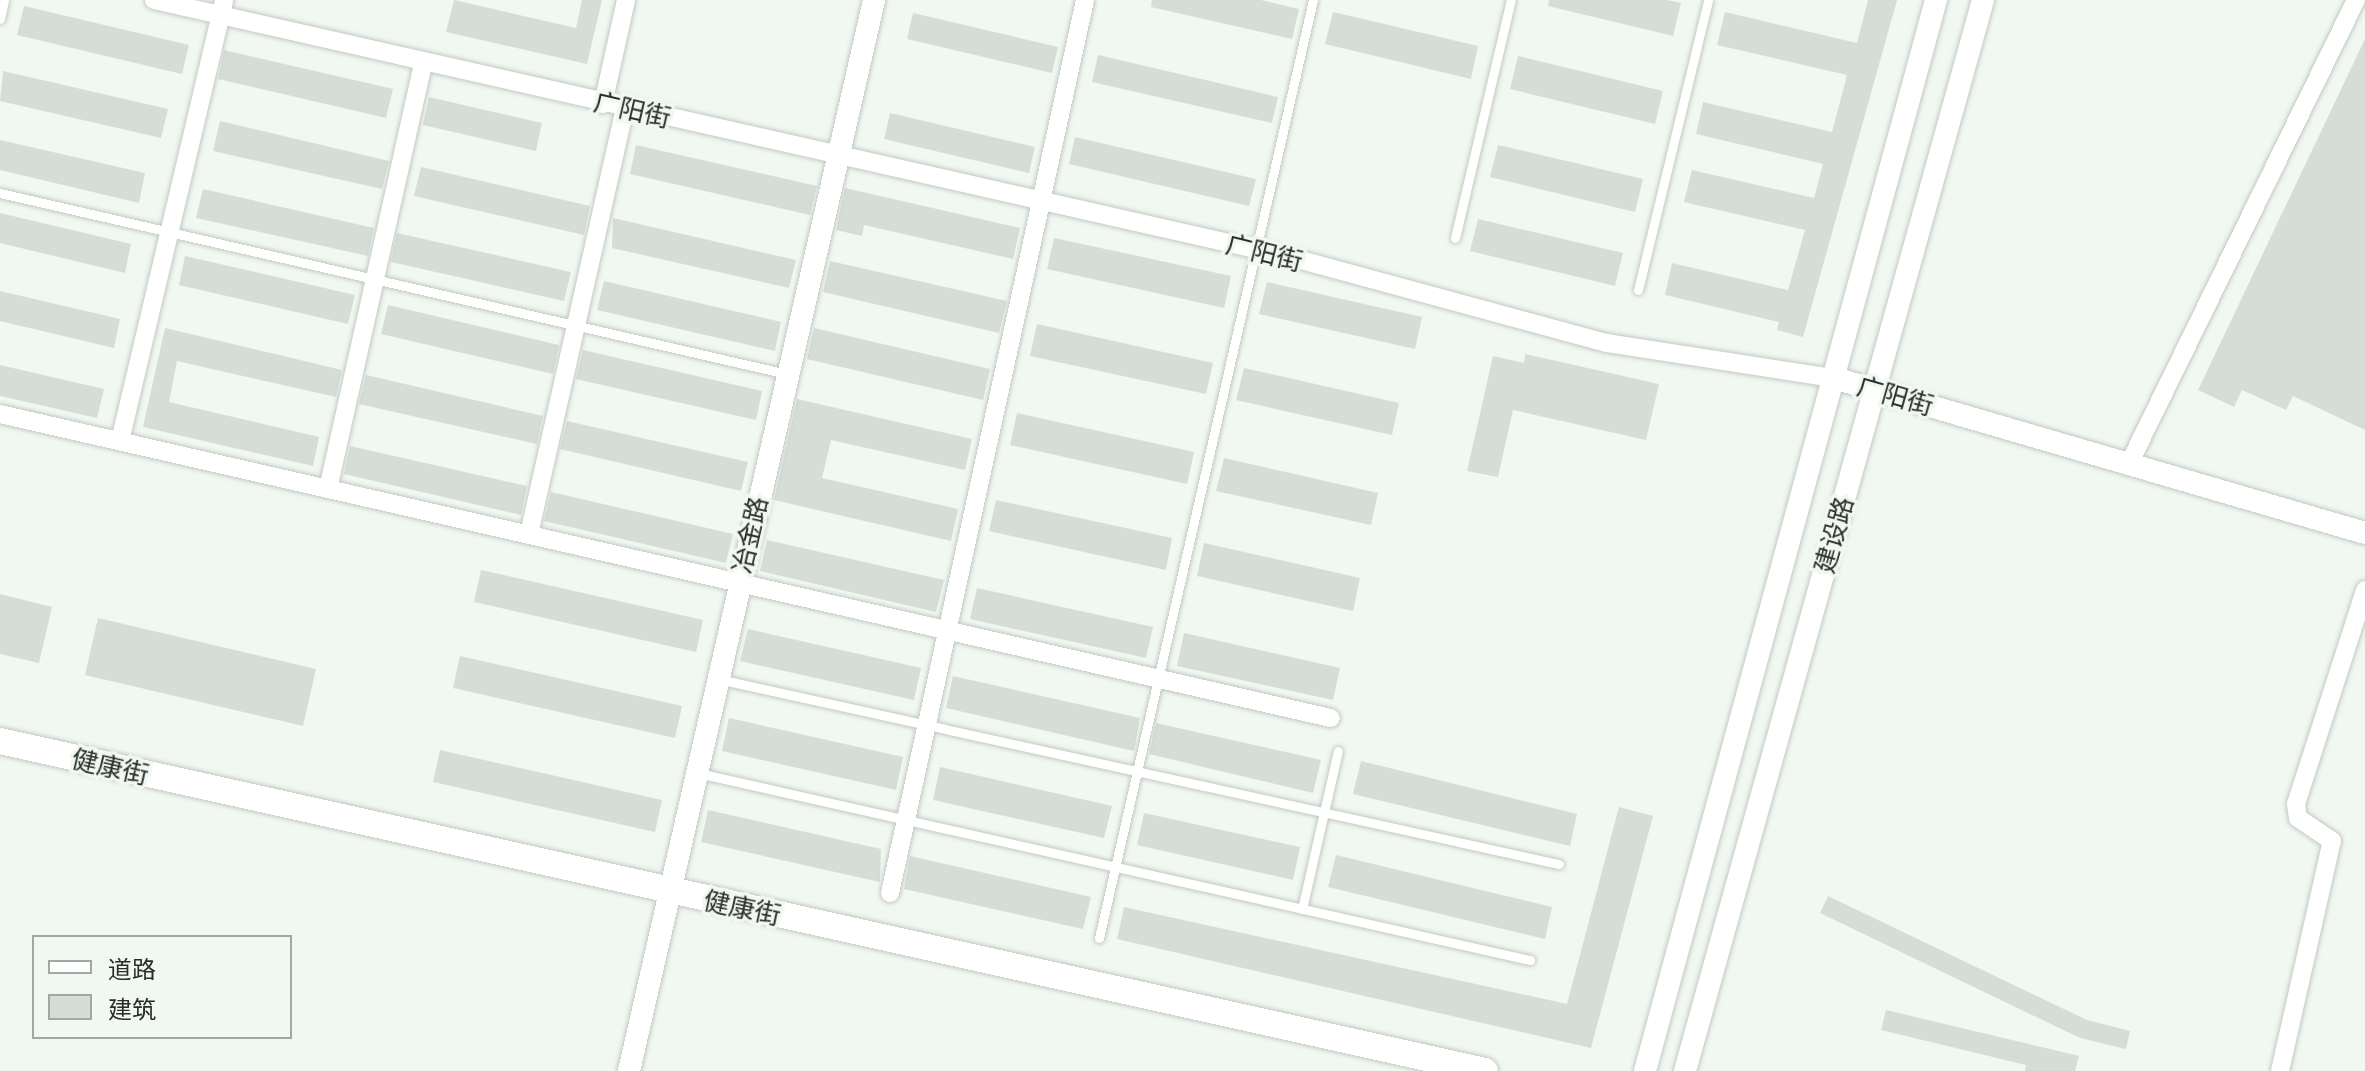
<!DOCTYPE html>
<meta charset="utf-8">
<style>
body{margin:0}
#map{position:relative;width:2365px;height:1071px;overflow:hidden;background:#f1f8f1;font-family:"Archivo Narrow","Noto Sans SC",sans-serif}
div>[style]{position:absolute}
.building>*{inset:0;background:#d6dcd6}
.roads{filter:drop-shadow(0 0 2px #c2c9c2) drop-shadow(0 0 2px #c2c9c2)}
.service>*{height:9px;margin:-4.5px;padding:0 4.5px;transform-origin:4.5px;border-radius:4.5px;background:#fff}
.minor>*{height:18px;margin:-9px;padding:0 9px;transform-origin:9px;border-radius:9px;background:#fff}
.tertiary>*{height:22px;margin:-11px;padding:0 11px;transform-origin:11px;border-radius:11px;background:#fff}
.secondary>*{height:26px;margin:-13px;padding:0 13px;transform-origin:13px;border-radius:13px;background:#fff}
span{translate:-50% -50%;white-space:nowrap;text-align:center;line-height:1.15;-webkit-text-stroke:7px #f1f8f1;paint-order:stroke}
.street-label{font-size:26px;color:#2a2d2a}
.legend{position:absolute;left:32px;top:935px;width:260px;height:104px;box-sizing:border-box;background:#f1f8f1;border:2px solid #a1a7a1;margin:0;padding:10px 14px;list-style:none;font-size:24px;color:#2a2d2a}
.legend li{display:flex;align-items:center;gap:16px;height:40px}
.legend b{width:40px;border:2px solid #a1a7a1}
</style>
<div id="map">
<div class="building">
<i style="clip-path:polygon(454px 0,576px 28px,582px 0,602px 0,587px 64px,446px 32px)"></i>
<i style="clip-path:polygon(1152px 0,1261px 0,1299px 9px,1292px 39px,1151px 7px)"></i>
<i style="clip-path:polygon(1549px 0,1667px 0,1681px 3px,1673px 36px,1548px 6px)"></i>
<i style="clip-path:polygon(1868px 0,1897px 0,1803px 337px,1777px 330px,1779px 322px,1665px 295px,1672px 263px,1788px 290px,1805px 230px,1684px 202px,1692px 170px,1814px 198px,1823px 164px,1696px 134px,1703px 102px,1832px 132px,1847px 75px,1717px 45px,1725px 12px,1857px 43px)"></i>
<i style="clip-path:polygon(24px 6px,189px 45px,182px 74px,17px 35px)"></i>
<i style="clip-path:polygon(1333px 12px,1478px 46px,1471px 79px,1325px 44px)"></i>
<i style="clip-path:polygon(913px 13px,1058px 47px,1052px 73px,907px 39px)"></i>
<i style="clip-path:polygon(2365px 39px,2365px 430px,2293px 396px,2286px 410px,2242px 390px,2234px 407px,2198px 390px)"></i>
<i style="clip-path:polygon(224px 50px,393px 89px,386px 118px,218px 79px)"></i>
<i style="clip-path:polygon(1098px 55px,1278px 97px,1272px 123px,1092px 82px)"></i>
<i style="clip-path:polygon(1518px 56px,1663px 91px,1655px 124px,1510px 89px)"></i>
<i style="clip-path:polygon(3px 71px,168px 109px,161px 138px,0 101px)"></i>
<i style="clip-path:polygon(429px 97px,542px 123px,536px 151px,423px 125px)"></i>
<i style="clip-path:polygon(890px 113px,1035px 147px,1029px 173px,884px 139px)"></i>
<i style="clip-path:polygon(220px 121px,389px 161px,382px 189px,213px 151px)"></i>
<i style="clip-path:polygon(1075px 137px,1256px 179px,1249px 206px,1069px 164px)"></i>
<i style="clip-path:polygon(0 140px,145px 173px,139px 203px,0 170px)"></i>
<i style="clip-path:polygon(636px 145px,817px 186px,810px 215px,630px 174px)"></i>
<i style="clip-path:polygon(1498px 145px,1643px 179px,1635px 212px,1490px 177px)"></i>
<i style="clip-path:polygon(421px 167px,590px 206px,584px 235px,414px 196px)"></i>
<i style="clip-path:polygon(845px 188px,1020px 228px,1013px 259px,864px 225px,862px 236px,836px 230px)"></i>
<i style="clip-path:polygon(203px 189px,374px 228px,368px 256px,196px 218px)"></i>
<i style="clip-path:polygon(0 213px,131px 244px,125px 273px,0 243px)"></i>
<i style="clip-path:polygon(613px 218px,796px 260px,789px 288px,612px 248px)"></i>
<i style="clip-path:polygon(1478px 219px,1623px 253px,1615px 286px,1470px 251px)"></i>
<i style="clip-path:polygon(397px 233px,571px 272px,564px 301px,391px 262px)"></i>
<i style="clip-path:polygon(1054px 238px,1231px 276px,1224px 308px,1047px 269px)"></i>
<i style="clip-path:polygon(185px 256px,355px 295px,348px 324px,179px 285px)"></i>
<i style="clip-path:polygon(830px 261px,1007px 301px,999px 333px,823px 292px)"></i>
<i style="clip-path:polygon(604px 281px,781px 322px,775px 351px,597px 310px)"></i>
<i style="clip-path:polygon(1267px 282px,1422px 317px,1415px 349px,1259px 314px)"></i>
<i style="clip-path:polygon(0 291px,120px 319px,114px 348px,0 321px)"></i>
<i style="clip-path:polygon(388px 305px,559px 345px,553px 374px,381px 334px)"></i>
<i style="clip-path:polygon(1037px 324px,1213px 363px,1206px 394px,1030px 356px)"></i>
<i style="clip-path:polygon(165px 328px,342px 370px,336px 397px,177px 361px,169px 402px,319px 437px,313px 466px,143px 427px)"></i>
<i style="clip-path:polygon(814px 328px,990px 369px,983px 400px,807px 359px)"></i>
<i style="clip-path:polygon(583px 350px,762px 391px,756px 420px,576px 379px)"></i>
<i style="clip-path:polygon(1525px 354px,1659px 384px,1646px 440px,1513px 410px,1498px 477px,1467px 471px,1493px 356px,1524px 363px)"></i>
<i style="clip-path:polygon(0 365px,104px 389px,97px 418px,0 396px)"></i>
<i style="clip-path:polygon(1244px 368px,1399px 403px,1392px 435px,1236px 400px)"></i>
<i style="clip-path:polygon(366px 375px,543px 416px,537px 444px,359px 404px)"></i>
<i style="clip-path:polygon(797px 399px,972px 439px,965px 470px,831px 440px,822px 478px,958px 509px,951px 541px,774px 500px)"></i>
<i style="clip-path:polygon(1017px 413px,1194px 452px,1187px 484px,1010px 445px)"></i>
<i style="clip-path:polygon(567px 421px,748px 462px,741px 491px,560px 449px)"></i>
<i style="clip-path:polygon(350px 446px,527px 486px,521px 515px,344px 474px)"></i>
<i style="clip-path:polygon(1224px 458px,1378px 493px,1371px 525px,1216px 491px)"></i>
<i style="clip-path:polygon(551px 492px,733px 534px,726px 563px,544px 521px)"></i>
<i style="clip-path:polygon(996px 500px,1172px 538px,1166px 570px,989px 531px)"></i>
<i style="clip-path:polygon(767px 540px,944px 580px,936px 612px,760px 571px)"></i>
<i style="clip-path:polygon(1204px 543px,1360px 578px,1353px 611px,1197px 576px)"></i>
<i style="clip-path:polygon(481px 570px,703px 620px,696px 652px,474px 602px)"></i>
<i style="clip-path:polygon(977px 588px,1153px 627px,1146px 658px,970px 619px)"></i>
<i style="clip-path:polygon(0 594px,52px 607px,39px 663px,0 654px)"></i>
<i style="clip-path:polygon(98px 618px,316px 669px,303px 726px,85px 675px)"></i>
<i style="clip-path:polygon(748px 629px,921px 668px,914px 700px,740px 661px)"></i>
<i style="clip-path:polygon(1184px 633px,1340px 668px,1333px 700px,1177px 666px)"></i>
<i style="clip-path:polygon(460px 656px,682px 706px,675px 738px,453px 688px)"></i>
<i style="clip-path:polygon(953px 676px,1140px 718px,1134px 751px,946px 708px)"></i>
<i style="clip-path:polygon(729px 718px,903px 757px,896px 790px,722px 751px)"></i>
<i style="clip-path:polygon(1156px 723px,1321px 760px,1313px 793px,1149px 754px)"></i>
<i style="clip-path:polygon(440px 750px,662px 800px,655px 832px,433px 782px)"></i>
<i style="clip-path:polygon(1361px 761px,1577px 814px,1570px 846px,1353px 794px)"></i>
<i style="clip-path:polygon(940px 767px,1112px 806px,1104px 838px,933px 800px)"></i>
<i style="clip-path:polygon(1619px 807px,1653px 816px,1591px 1048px,1117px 939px,1124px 907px,1567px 1004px)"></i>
<i style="clip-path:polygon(708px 810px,881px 849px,880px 882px,701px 842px)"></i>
<i style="clip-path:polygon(1144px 813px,1300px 847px,1293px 880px,1137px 845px)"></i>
<i style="clip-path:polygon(1336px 855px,1552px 907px,1545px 939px,1328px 887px)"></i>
<i style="clip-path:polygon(910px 856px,1091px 897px,1083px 929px,904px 889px)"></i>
<i style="clip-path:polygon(1828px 896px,2087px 1020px,2130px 1031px,2126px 1049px,2080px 1038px,1820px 913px)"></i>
<i style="clip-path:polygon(1886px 1010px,2079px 1056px,2075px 1071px,2025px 1071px,2026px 1065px,1881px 1030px)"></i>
</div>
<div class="roads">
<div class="service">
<i style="left:0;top:19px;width:19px;rotate:-78deg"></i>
<i style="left:0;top:193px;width:808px;rotate:12.95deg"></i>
<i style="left:1455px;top:238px;width:244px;rotate:-76.8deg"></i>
<i style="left:1638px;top:290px;width:298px;rotate:-76.4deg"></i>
<i style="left:718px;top:679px;width:861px;rotate:12.41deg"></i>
<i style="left:698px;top:773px;width:853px;rotate:12.67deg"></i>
<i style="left:1302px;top:909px;width:162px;rotate:-77.2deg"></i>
<i style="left:1099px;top:938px;width:962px;rotate:-77.15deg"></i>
</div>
<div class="minor">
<i style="left:154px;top:0;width:1161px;rotate:12.74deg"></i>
<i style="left:1286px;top:256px;width:333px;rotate:15.2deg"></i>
<i style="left:1607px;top:343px;width:230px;rotate:8.8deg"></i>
<i style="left:603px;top:104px;width:107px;rotate:-77.5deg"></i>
<i style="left:0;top:414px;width:1365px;rotate:12.87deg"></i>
<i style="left:120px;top:441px;width:453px;rotate:-76.7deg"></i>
<i style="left:2129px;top:464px;width:517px;rotate:-63.93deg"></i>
<i style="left:328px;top:489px;width:436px;rotate:-77.4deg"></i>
<i style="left:529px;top:534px;width:436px;rotate:-77.3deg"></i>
<i style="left:890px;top:893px;width:914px;rotate:-77.68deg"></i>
<i style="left:2280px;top:1071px;width:236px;rotate:-77.3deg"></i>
<i style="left:2332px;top:841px;width:41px;rotate:-145.9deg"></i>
<i style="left:2298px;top:818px;width:14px;rotate:-98deg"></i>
<i style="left:2296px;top:804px;width:225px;rotate:-72.1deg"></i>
</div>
<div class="tertiary">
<i style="left:1834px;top:378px;width:553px;rotate:16.27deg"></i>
<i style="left:629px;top:1071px;width:1099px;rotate:-77.11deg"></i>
<i style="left:1645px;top:1071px;width:1110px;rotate:-74.8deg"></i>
<i style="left:1685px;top:1071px;width:1112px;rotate:-74.45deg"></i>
</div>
<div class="secondary">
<i style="left:0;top:741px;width:1521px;rotate:12.53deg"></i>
</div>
</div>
<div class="street-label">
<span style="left:632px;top:110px;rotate:13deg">广阳街</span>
<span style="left:1264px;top:253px;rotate:14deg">广阳街</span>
<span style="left:1895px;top:396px;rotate:16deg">广阳街</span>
<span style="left:750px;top:535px;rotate:-77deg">冶金路</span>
<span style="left:1834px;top:535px;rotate:-74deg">建设路</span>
<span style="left:110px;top:767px;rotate:13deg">健康街</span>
<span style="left:742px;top:908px;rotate:12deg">健康街</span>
</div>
<ul class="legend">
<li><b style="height:10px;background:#fff"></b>道路</li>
<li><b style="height:22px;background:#d6dcd6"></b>建筑</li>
</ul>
</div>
